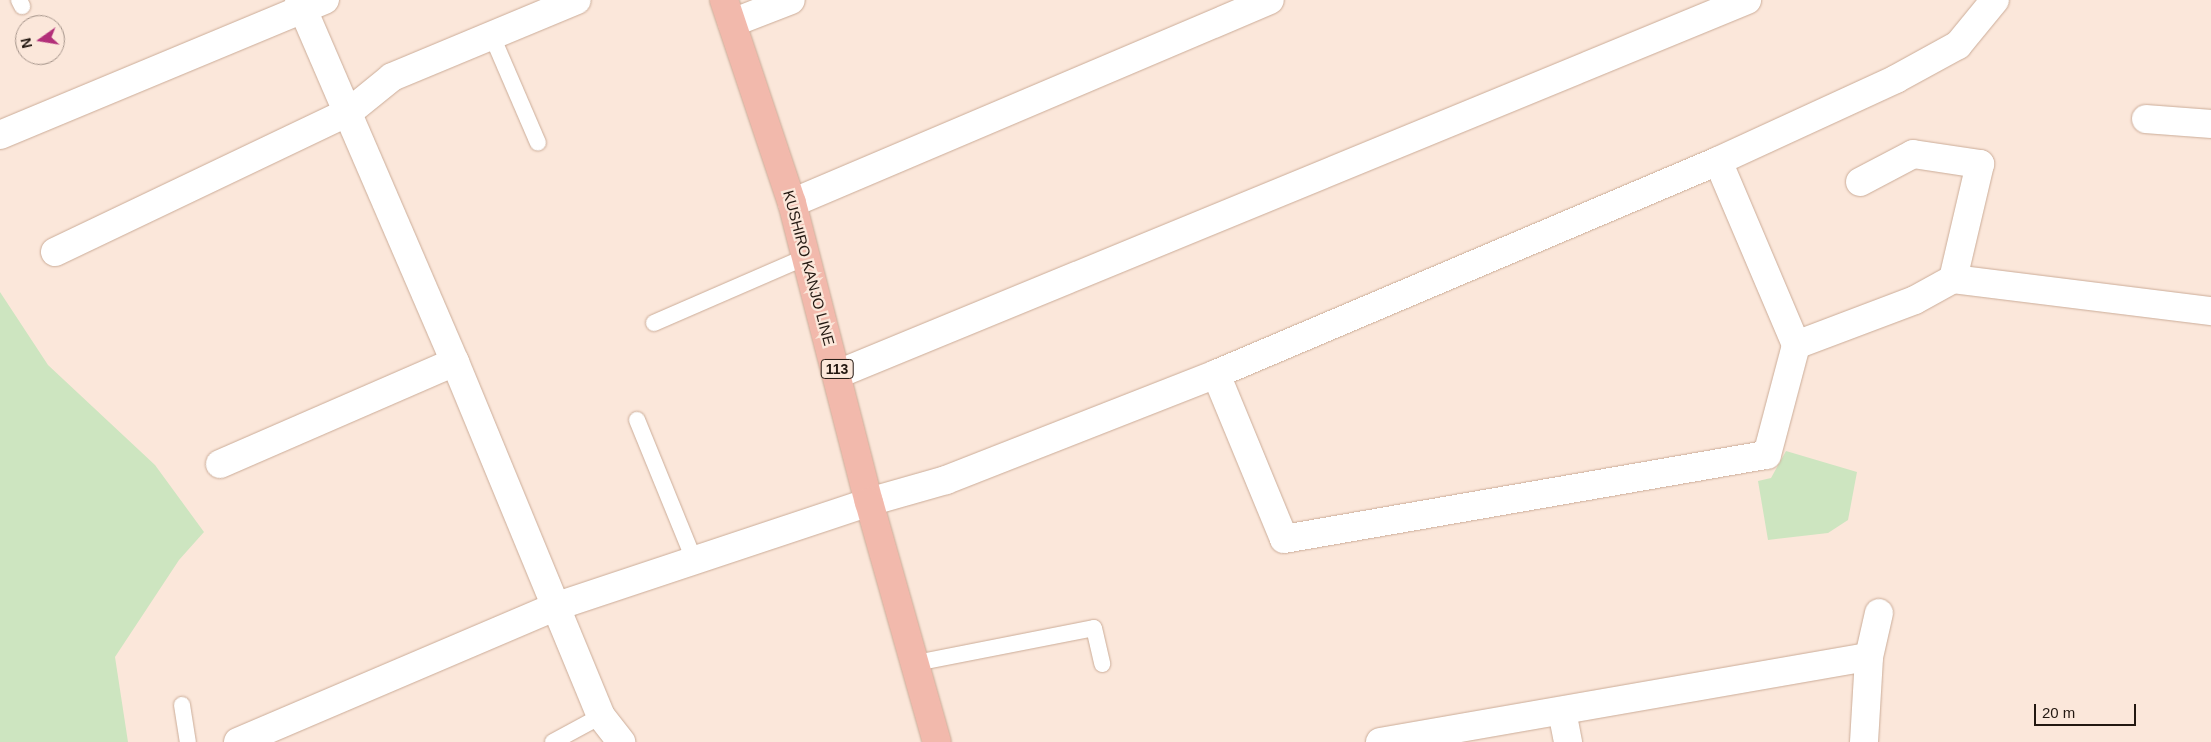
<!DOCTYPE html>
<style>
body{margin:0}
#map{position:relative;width:2211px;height:742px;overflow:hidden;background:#fbe7da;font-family:Helvetica,sans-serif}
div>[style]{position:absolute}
.green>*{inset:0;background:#cde5c0}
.roads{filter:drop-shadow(0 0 1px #cbac98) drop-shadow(0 0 1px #cbac98)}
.service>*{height:16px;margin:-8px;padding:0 8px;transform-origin:8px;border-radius:8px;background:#fff}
.minor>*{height:28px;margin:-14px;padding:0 14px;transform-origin:14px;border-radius:14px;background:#fff}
.primary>*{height:28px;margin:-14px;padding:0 14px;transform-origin:14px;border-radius:14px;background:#f2b9ac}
span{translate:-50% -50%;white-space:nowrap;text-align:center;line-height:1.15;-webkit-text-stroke:4.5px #fbe7da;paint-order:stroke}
.shield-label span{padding:1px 4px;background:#fbe7da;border:1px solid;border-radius:4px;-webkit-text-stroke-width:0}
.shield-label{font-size:14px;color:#231811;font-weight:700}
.street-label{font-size:15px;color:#231811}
.north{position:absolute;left:15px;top:15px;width:50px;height:50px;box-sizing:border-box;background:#fbe7da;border:1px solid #a5948a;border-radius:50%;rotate:257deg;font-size:14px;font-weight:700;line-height:20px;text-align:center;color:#231811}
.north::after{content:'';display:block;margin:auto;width:18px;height:22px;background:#b22f79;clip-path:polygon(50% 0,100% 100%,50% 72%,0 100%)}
.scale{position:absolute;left:2034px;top:704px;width:102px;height:22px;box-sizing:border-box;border:2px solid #231811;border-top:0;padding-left:6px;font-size:15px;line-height:18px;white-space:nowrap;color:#231811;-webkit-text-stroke:4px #fbe7da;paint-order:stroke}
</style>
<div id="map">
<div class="green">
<i style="clip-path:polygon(0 292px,48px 365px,155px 465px,204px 532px,179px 560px,115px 657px,128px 742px,0 742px)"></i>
<i style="clip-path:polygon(1786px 451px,1857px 472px,1848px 520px,1828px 533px,1768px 540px,1758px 481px,1771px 478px)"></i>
</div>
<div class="roads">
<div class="service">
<i style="left:19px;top:0;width:7px;rotate:63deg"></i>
<i style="left:492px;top:36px;width:116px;rotate:66.7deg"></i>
<i style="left:654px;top:323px;width:166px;rotate:-23.5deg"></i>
<i style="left:637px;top:420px;width:151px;rotate:67.8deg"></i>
<i style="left:916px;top:663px;width:181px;rotate:-11.1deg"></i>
<i style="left:1094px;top:628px;width:37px;rotate:77deg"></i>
<i style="left:182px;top:705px;width:37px;rotate:81deg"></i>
<i style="left:553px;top:742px;width:55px;rotate:-28.4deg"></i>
</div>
<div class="minor">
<i style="left:299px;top:0;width:394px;rotate:66.7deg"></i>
<i style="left:455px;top:362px;width:383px;rotate:67.6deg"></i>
<i style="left:601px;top:716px;width:33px;rotate:52deg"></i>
<i style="left:732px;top:23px;width:63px;rotate:-21.3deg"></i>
<i style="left:2146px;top:119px;width:65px;rotate:4.4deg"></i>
<i style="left:0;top:135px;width:352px;rotate:-22.6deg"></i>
<i style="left:1718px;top:161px;width:200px;rotate:67deg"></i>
<i style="left:1860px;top:182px;width:60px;rotate:-27.8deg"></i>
<i style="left:1913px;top:154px;width:68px;rotate:8.5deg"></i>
<i style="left:1980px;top:164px;width:118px;rotate:103.2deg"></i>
<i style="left:792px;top:203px;width:519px;rotate:-23.01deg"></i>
<i style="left:55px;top:252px;width:326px;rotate:-25.5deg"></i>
<i style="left:349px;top:112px;width:55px;rotate:-39.1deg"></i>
<i style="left:392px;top:77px;width:200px;rotate:-22.6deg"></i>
<i style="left:838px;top:374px;width:983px;rotate:-22.36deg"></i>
<i style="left:1216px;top:374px;width:178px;rotate:67.6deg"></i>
<i style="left:1284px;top:539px;width:490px;rotate:-9.9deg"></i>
<i style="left:1767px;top:455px;width:114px;rotate:-75.2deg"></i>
<i style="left:1796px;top:345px;width:127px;rotate:-20.7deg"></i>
<i style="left:1915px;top:300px;width:43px;rotate:-28.9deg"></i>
<i style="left:1953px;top:279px;width:260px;rotate:7.1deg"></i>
<i style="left:220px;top:464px;width:256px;rotate:-23.5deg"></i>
<i style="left:1562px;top:711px;width:32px;rotate:79deg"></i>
<i style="left:238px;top:742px;width:347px;rotate:-23.1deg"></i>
<i style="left:557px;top:606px;width:329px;rotate:-18.4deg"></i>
<i style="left:869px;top:502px;width:80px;rotate:-15.9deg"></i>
<i style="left:946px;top:480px;width:290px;rotate:-21.4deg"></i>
<i style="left:1216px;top:374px;width:545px;rotate:-22.99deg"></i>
<i style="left:1718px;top:161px;width:196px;rotate:-24.7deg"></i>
<i style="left:1896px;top:79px;width:71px;rotate:-28.7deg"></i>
<i style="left:1958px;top:45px;width:58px;rotate:-50.6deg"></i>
<i style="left:1380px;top:742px;width:496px;rotate:-9.9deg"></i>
<i style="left:1864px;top:742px;width:85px;rotate:-86.6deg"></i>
<i style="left:1869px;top:657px;width:45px;rotate:-77.2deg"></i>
</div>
<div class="primary">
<i style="left:724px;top:0;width:214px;rotate:71.5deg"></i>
<i style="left:792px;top:203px;width:309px;rotate:75.6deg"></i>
<i style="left:869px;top:502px;width:249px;rotate:74.2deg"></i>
</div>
</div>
<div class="shield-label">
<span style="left:837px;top:369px">113</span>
</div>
<div class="street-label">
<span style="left:809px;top:268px;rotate:75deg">KUSHIRO KANJO LINE</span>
</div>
<div class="north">N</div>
<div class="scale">20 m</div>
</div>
